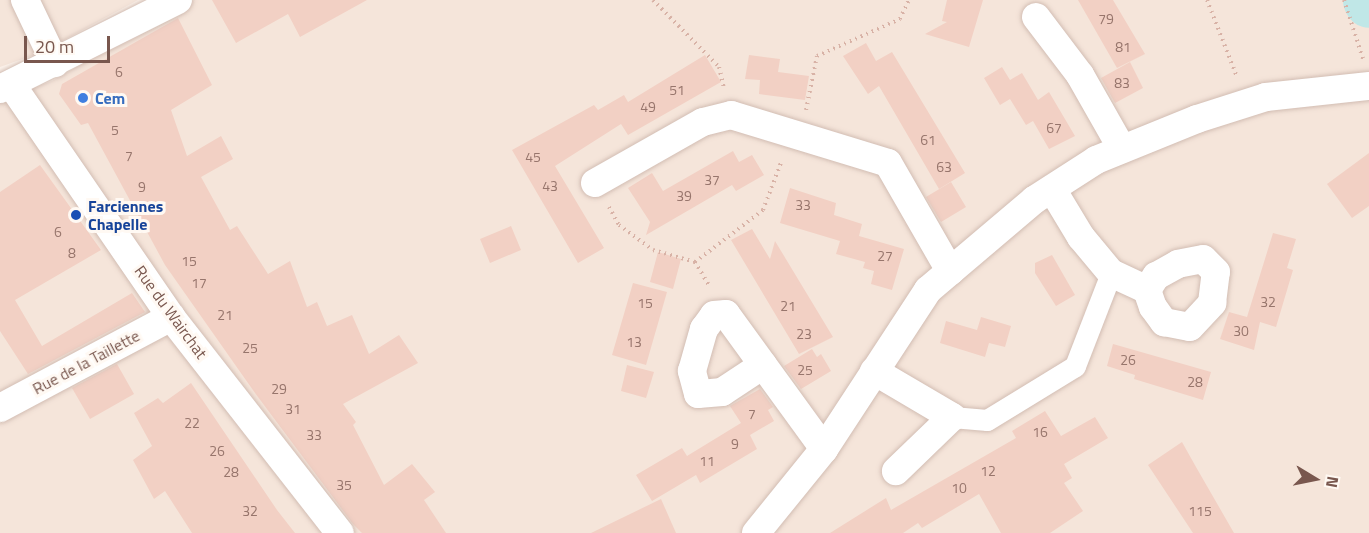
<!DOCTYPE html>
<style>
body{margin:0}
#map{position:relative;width:1369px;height:533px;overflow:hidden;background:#fdf4ec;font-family:"Titillium Web",sans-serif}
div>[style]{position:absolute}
.residential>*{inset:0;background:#f5e5da}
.river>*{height:51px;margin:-25.5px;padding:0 25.5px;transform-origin:25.5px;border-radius:25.5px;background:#c0e7e7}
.building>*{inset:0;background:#f2d0c4}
.path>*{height:4px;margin-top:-2px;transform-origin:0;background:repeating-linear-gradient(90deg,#d8b2a6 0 1.5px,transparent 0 6px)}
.roads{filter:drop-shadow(0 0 2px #d2bdb3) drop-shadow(0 0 2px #d2bdb3)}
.pedestrian>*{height:21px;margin:-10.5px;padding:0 10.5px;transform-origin:10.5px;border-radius:10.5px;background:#fff}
.minor>*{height:28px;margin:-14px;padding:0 14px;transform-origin:14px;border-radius:14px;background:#fff}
.dots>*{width:16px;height:16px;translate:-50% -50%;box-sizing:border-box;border:3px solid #fff9f3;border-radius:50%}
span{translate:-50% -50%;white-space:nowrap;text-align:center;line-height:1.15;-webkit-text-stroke:6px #fff9f3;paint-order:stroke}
.number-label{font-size:14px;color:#97756c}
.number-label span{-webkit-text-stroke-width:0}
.shop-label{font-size:16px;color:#366cbe;font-weight:700}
.left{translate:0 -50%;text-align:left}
.transit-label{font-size:16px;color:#164399;font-weight:700}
.street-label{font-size:16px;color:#79574e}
.north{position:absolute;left:1285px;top:449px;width:60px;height:60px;-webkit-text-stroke:4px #fff9f3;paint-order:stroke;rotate:100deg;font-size:16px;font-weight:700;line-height:24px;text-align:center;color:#79574e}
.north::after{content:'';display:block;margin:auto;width:21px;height:27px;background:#79574e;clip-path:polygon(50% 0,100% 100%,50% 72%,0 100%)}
.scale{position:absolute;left:24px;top:36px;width:86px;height:27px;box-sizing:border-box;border:3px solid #79574e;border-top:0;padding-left:8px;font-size:18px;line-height:21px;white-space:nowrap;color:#79574e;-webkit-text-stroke:4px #fff9f3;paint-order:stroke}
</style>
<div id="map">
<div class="residential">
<i style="clip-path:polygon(0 0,138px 0,42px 52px,0 67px)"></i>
<i style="clip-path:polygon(194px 0,1369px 0,1369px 533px,0 533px,0 100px,52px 81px)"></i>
</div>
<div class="river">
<i style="left:1368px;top:0;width:2px;rotate:63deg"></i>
</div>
<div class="building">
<i style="clip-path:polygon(212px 0,367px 0,300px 37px,288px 14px,236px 43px)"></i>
<i style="clip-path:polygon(947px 0,983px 0,969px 47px,925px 34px,947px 22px,942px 21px)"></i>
<i style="clip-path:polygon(1078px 0,1113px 0,1145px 54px,1117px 68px)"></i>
<i style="clip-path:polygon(178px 18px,212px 85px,171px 110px,187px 156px,221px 136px,233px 159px,201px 177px,230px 230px,237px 226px,268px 274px,290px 261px,307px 307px,317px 302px,327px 326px,352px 315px,369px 354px,399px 335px,418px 363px,343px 404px,356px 422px,353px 425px,384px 485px,412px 464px,435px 492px,424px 500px,446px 533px,362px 533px,353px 524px,255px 393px,165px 265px,88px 123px,81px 125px,59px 94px,62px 84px)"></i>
<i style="clip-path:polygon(866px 43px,876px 61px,892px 52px,965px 173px,939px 189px,879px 86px,868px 94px,843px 56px)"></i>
<i style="clip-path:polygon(705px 55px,721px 82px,628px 135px,621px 124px,555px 166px,604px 248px,578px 263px,512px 150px,594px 105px,598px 110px,624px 95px,628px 102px)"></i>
<i style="clip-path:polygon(749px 55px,780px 59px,778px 72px,809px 76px,805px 100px,759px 94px,760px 80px,745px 79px)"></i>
<i style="clip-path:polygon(1130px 62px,1143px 88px,1115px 103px,1101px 78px)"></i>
<i style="clip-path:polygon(1002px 67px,1010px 80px,1022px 73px,1038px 100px,1049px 92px,1075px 136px,1049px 149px,1033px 121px,1026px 125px,1010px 99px,1000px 105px,984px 78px)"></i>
<i style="clip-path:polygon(733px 151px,739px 162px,752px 155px,764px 175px,736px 191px,732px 185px,646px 235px,650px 222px,628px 188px,652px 173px,663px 191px)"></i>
<i style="clip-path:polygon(1369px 153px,1369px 206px,1352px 218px,1327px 184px)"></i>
<i style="clip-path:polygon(40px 165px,101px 250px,15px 300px,42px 346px,132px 293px,145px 312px,28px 374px,0 331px,0 192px)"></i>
<i style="clip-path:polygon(951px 182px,966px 207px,941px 222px,926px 197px)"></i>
<i style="clip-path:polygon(790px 188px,836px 203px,834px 215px,862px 224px,859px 236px,904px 249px,892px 290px,871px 284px,874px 271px,863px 268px,865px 262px,836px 254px,840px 241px,780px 223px)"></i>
<i style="clip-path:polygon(511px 226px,521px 250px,490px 263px,480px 239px)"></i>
<i style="clip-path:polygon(752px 229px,770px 259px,775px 241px,833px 337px,799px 354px,731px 240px)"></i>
<i style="clip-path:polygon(1273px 233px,1296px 239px,1287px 268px,1293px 270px,1276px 327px,1260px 322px,1254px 350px,1220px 339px,1229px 312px,1247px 317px)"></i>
<i style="clip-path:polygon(658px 252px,681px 259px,673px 289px,650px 282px)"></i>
<i style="clip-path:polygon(1052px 255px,1075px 295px,1056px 306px,1035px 273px,1035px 263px)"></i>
<i style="clip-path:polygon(633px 283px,667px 292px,646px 365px,612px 355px)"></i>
<i style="clip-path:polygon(981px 317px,1011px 326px,1005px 347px,989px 343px,985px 357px,940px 343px,946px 321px,977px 330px)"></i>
<i style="clip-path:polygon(1113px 344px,1211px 372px,1203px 400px,1134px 379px,1135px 375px,1107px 366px)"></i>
<i style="clip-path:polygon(812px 349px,817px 357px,821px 354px,831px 371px,801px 389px,784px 366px)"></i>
<i style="clip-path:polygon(117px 364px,134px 394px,90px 419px,72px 388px)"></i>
<i style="clip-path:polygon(627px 365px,654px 372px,646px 398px,621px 391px)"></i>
<i style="clip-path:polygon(191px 383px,277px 510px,295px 533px,192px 533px,165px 491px,154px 499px,133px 460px,152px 446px,134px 413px,158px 398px,163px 403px)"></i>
<i style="clip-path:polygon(760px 389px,773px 407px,768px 410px,774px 421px,750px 435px,757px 449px,700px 483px,696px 475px,652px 501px,636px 475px,682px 448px,687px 456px,741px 423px,730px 406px)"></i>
<i style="clip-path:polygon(1045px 411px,1061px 436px,1095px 417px,1108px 438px,1064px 464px,1072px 478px,1064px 483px,1083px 511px,1050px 533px,1001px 533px,979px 494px,922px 528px,918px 523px,903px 533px,830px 533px,886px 498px,891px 510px,1016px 438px,1012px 431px)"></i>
<i style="clip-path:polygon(1182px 442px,1196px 467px,1234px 533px,1193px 533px,1148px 465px)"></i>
<i style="clip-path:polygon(661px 499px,676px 533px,591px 533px)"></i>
</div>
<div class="path">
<i style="left:653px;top:0;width:94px;rotate:45.4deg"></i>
<i style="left:719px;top:67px;width:23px;rotate:77deg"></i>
<i style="left:1207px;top:0;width:83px;rotate:68.7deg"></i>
<i style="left:1344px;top:0;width:62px;rotate:72.1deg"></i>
<i style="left:806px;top:110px;width:55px;rotate:-78.5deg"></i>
<i style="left:817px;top:56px;width:91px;rotate:-24deg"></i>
<i style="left:900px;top:19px;width:21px;rotate:-65deg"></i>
<i style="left:609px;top:207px;width:21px;rotate:61deg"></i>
<i style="left:619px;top:225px;width:42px;rotate:36.3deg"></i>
<i style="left:653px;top:250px;width:44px;rotate:15.9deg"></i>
<i style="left:695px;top:262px;width:29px;rotate:59deg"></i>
<i style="left:695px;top:262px;width:86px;rotate:-37.4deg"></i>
<i style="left:763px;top:210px;width:53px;rotate:-69.2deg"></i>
</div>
<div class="roads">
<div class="pedestrian">
<i style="left:952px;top:417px;width:35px;rotate:5deg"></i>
<i style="left:987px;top:420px;width:103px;rotate:-31.5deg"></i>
<i style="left:1075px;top:366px;width:100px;rotate:-68.8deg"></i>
</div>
<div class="minor">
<i style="left:25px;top:0;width:70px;rotate:64.5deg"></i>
<i style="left:1036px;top:17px;width:73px;rotate:52.8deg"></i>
<i style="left:1080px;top:75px;width:85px;rotate:60.4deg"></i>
<i style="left:11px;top:84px;width:283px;rotate:55.5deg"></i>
<i style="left:171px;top:317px;width:274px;rotate:52deg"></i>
<i style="left:0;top:89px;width:199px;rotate:-26.6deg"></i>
<i style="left:595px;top:183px;width:124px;rotate:-29.5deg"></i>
<i style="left:703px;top:122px;width:29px;rotate:-14deg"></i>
<i style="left:731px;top:115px;width:164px;rotate:17deg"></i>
<i style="left:888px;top:163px;width:125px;rotate:60.1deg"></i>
<i style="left:1052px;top:189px;width:56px;rotate:58.9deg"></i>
<i style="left:1081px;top:237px;width:47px;rotate:50.2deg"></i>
<i style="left:1111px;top:273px;width:40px;rotate:25deg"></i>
<i style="left:1147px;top:290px;width:18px;rotate:71deg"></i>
<i style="left:1153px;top:307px;width:19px;rotate:54deg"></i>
<i style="left:1164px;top:322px;width:26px;rotate:11deg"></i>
<i style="left:1190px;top:327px;width:33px;rotate:-47deg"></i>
<i style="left:1212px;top:303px;width:31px;rotate:-83deg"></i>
<i style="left:1216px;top:272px;width:18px;rotate:-135deg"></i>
<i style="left:1203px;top:259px;width:25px;rotate:169deg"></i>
<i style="left:1178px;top:264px;width:25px;rotate:151deg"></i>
<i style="left:1156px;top:276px;width:17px;rotate:123deg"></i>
<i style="left:763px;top:365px;width:49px;rotate:146.6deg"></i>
<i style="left:722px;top:392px;width:24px;rotate:175deg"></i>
<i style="left:698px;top:394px;width:24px;rotate:-105deg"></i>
<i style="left:692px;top:371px;width:44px;rotate:-74.1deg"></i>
<i style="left:704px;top:329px;width:17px;rotate:-54deg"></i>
<i style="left:714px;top:315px;width:12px;rotate:-5deg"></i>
<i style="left:726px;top:314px;width:167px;rotate:54deg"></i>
<i style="left:874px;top:371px;width:91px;rotate:30.5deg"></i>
<i style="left:952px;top:417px;width:78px;rotate:136deg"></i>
<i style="left:0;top:408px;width:194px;rotate:-28deg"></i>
<i style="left:756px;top:533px;width:108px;rotate:-51deg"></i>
<i style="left:824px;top:449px;width:190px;rotate:-56.8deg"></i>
<i style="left:928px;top:290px;width:139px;rotate:-40.3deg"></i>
<i style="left:1034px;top:200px;width:74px;rotate:-32.8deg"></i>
<i style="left:1096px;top:160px;width:109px;rotate:-22.1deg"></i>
<i style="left:1197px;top:119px;width:72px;rotate:-17.7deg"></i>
<i style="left:1266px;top:97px;width:104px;rotate:-6.1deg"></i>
</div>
</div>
<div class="dots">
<i style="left:83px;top:98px;background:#3f7fe0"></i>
<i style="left:76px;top:215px;background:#1a4fb4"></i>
</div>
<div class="number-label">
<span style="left:1106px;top:19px">79</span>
<span style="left:1123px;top:47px">81</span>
<span style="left:119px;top:72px">6</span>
<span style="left:1122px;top:83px">83</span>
<span style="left:677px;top:90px">51</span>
<span style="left:648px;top:107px">49</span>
<span style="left:1054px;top:128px">67</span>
<span style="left:115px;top:130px">5</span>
<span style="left:928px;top:140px">61</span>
<span style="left:129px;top:156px">7</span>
<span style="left:533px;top:157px">45</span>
<span style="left:944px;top:167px">63</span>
<span style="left:712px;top:180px">37</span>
<span style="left:550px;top:186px">43</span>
<span style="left:142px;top:187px">9</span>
<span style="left:684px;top:196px">39</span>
<span style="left:803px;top:205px">33</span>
<span style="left:58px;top:232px">6</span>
<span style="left:72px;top:253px">8</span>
<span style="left:885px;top:256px">27</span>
<span style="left:189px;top:261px">15</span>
<span style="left:199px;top:283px">17</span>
<span style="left:1268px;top:302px">32</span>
<span style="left:645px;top:303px">15</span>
<span style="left:788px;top:306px">21</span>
<span style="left:225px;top:315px">21</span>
<span style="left:1241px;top:331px">30</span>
<span style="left:804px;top:334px">23</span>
<span style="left:634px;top:342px">13</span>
<span style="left:250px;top:348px">25</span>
<span style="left:1128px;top:360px">26</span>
<span style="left:805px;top:370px">25</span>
<span style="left:1195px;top:382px">28</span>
<span style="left:279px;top:389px">29</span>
<span style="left:293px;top:409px">31</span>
<span style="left:752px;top:414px">7</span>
<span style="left:192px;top:423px">22</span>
<span style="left:1040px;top:432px">16</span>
<span style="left:314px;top:435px">33</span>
<span style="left:735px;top:444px">9</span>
<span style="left:217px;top:451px">26</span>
<span style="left:707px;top:461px">11</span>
<span style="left:988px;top:471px">12</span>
<span style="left:231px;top:472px">28</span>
<span style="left:344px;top:485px">35</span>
<span style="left:959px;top:488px">10</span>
<span style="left:250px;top:511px">32</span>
<span style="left:1200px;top:511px">115</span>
</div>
<div class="shop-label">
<span class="left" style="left:95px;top:98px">Cem</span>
</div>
<div class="transit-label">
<span class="left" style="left:88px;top:215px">Farciennes<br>Chapelle</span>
</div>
<div class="street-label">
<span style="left:171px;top:312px;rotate:54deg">Rue du Wairchat</span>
<span style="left:86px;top:362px;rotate:-28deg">Rue de la Taillette</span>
</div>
<div class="north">N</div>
<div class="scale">20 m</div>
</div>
